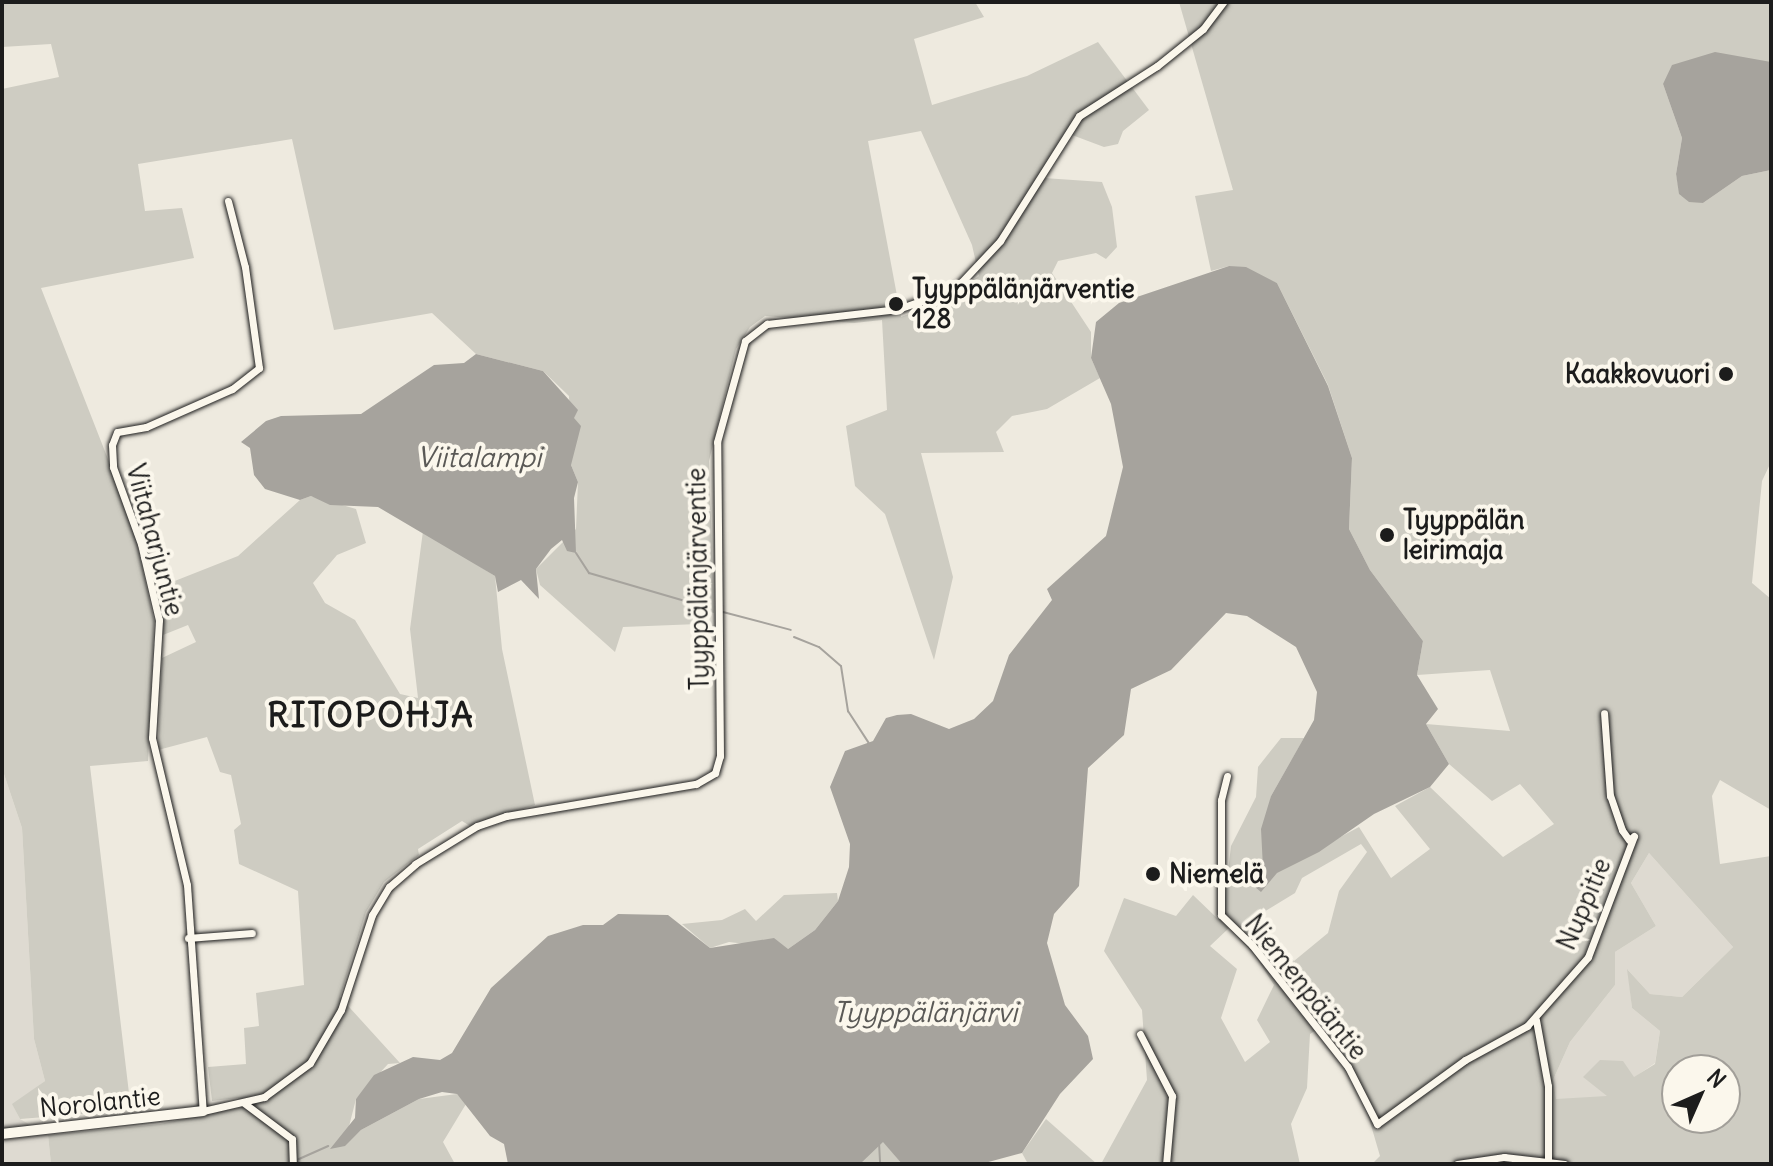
<!DOCTYPE html>
<meta charset="utf-8">
<style>
body{margin:0}
#map{position:relative;width:1773px;height:1166px;overflow:hidden;background:#eeeadf;font-family:Delius,sans-serif}
div>[style]{position:absolute}
.built>*{inset:0;background:#dedad1}
.green>*{inset:0;background:#ceccc2}
.water>*{inset:0;background:#a6a39d}
.stream>*{height:2px;margin:-1px;padding:0 1px;transform-origin:1px;border-radius:1px;background:#a6a39d}
.roads{filter:drop-shadow(0 0 2px #1c1c1c) drop-shadow(0 0 2px #1c1c1c)}
.street>*{height:7px;margin:-3.5px;padding:0 3.5px;transform-origin:3.5px;border-radius:3.5px;background:#fbf7ec}
.secondary>*{height:10px;margin:-5px;padding:0 5px;transform-origin:5px;border-radius:5px;background:#fbf7ec}
.dots>*{width:22px;height:22px;translate:-50% -50%;box-sizing:border-box;border:4px solid #fbf7ec;border-radius:50%}
span{translate:-50% -50%;white-space:nowrap;text-align:center;line-height:1.15;-webkit-text-stroke:8px #fbf7ec;paint-order:stroke}
.poi-label{font-size:26px;color:#1c1c1c;font-weight:700}
.left{translate:0 -50%;text-align:left}
.right{translate:-100% -50%;text-align:right}
.street-label{font-size:26px;color:#1c1c1c}
.water-label{font-size:28px;color:#5a5956;font-style:italic}
.district-label{font-size:34px;color:#1c1c1c;font-weight:700;letter-spacing:2px}
.frame{position:absolute;inset:0;border:4px solid #1c1c1c;pointer-events:none}
.north{position:absolute;left:1661px;top:1054px;width:80px;height:80px;box-sizing:border-box;background:#fbf7ec;border:2px solid #a29f99;border-radius:50%;rotate:45deg;font-size:22px;font-weight:700;line-height:32px;text-align:center;color:#1c1c1c}
.north::after{content:'';display:block;margin:auto;width:28px;height:36px;background:#1c1c1c;clip-path:polygon(50% 0,100% 100%,50% 72%,0 100%)}
</style>
<div id="map">
<div class="built">
<i style="clip-path:polygon(2px 768px,22px 828px,34px 1039px,45px 1081px,13px 1105px,20px 1119px,48px 1135px,51px 1164px,2px 1164px)"></i>
<i style="clip-path:polygon(1649px 853px,1733px 947px,1682px 997px,1650px 994px,1628px 970px,1632px 1008px,1660px 1031px,1655px 1063px,1602px 1100px,1556px 1099px,1553px 1080px,1570px 1042px,1615px 985px,1615px 952px,1656px 926px,1631px 883px)"></i>
</div>
<div class="green">
<i style="clip-path:polygon(evenodd,2px 2px,975px 2px,984px 17px,914px 39px,932px 105px,1027px 76px,1098px 42px,1149px 110px,1123px 131px,1118px 144px,1104px 147px,1072px 135px,1044px 178px,1102px 182px,1112px 207px,1117px 247px,1106px 259px,1096px 253px,1058px 261px,1052px 273px,1091px 332px,1091px 358px,1100px 378px,1047px 409px,1012px 416px,996px 432px,1004px 452px,921px 453px,953px 577px,934px 660px,885px 514px,855px 486px,846px 426px,887px 410px,882px 320px,854px 323px,765px 316px,750px 327px,736px 349px,709px 461px,714px 613px,699px 609px,698px 624px,623px 627px,615px 652px,540px 585px,536px 569px,576px 529px,578px 482px,571px 465px,569px 396px,543px 371px,476px 354px,432px 313px,334px 330px,292px 139px,138px 164px,145px 211px,182px 208px,194px 258px,41px 288px,115px 477px,137px 543px,154px 621px,148px 761px,90px 766px,131px 1110px,20px 1119px,12px 1104px,45px 1081px,34px 1039px,22px 828px,2px 768px,2px 89px,59px 77px,51px 44px,2px 47px,2px 2px,921px 131px,972px 245px,979px 276px,942px 301px,901px 317px,868px 141px,921px 131px)"></i>
<i style="clip-path:polygon(evenodd,1179px 2px,1771px 2px,1771px 62px,1663px 84px,1682px 138px,1676px 174px,1680px 195px,1703px 203px,1742px 176px,1771px 170px,1771px 462px,1762px 481px,1752px 583px,1771px 599px,1771px 810px,1720px 780px,1712px 796px,1720px 864px,1771px 856px,1771px 1164px,1372px 1164px,1380px 1156px,1356px 1074px,1319px 1028px,1310px 1034px,1307px 1088px,1291px 1124px,1300px 1164px,1101px 1164px,1147px 1080px,1142px 1010px,1104px 951px,1124px 898px,1176px 916px,1193px 895px,1218px 919px,1223px 915px,1231px 846px,1256px 797px,1258px 767px,1281px 738px,1304px 738px,1271px 796px,1263px 868px,1256px 882px,1359px 827px,1391px 878px,1430px 849px,1395px 806px,1430px 787px,1503px 857px,1554px 824px,1520px 784px,1492px 801px,1449px 764px,1426px 724px,1510px 731px,1490px 670px,1417px 675px,1423px 641px,1370px 570px,1349px 529px,1352px 458px,1328px 385px,1277px 283px,1229px 266px,1211px 271px,1195px 196px,1233px 190px,1179px 2px,1361px 844px,1367px 852px,1339px 891px,1328px 933px,1294px 961px,1281px 945px,1268px 951px,1246px 923px,1295px 893px,1302px 878px,1361px 844px,1179px 2px,1649px 853px,1733px 947px,1682px 997px,1650px 994px,1627px 969px,1632px 1008px,1660px 1031px,1655px 1064px,1634px 1077px,1623px 1061px,1600px 1060px,1583px 1077px,1607px 1096px,1556px 1099px,1553px 1080px,1570px 1042px,1615px 985px,1615px 952px,1656px 926px,1631px 883px,1649px 853px,1179px 2px,1229px 928px,1254px 954px,1274px 985px,1257px 1020px,1270px 1042px,1245px 1062px,1221px 1018px,1237px 969px,1210px 946px,1229px 928px,1179px 2px,1677px 1070px,1725px 1070px,1725px 1118px,1677px 1118px,1677px 1070px)"></i>
<i style="clip-path:polygon(311px 496px,356px 509px,366px 543px,337px 555px,313px 583px,325px 603px,355px 620px,400px 694px,418px 698px,410px 629px,423px 531px,495px 576px,502px 649px,535px 805px,470px 826px,462px 821px,418px 849px,419px 855px,384px 882px,366px 912px,340px 997px,400px 1063px,388px 1064px,356px 1099px,344px 1146px,361px 1130px,419px 1099px,457px 1094px,466px 1104px,443px 1142px,455px 1164px,51px 1164px,48px 1135px,160px 1124px,242px 1107px,238px 1098px,212px 1101px,208px 1067px,246px 1064px,244px 1028px,259px 1026px,256px 993px,304px 985px,298px 891px,239px 864px,234px 830px,241px 824px,231px 775px,220px 772px,207px 737px,158px 750px,162px 658px,196px 642px,188px 625px,163px 635px,157px 588px,238px 556px,300px 500px)"></i>
<i style="clip-path:polygon(837px 893px,838px 901px,815px 930px,788px 949px,729px 942px,710px 948px,682px 924px,722px 920px,745px 909px,756px 921px,784px 895px)"></i>
<i style="clip-path:polygon(1046px 1119px,1097px 1164px,1028px 1164px,1022px 1153px)"></i>
<i style="clip-path:polygon(883px 1141px,902px 1164px,860px 1164px,877px 1142px)"></i>
</div>
<div class="water">
<i style="clip-path:polygon(1715px 52px,1771px 62px,1771px 170px,1742px 176px,1703px 203px,1689px 202px,1679px 194px,1676px 174px,1682px 138px,1663px 84px,1672px 65px)"></i>
<i style="clip-path:polygon(1229px 266px,1246px 267px,1277px 283px,1328px 386px,1352px 458px,1349px 529px,1370px 570px,1423px 641px,1417px 675px,1438px 709px,1426px 724px,1449px 764px,1430px 787px,1374px 814px,1319px 852px,1277px 873px,1261px 892px,1255px 887px,1263px 868px,1261px 829px,1271px 796px,1314px 720px,1317px 692px,1296px 647px,1247px 616px,1226px 613px,1171px 670px,1131px 689px,1124px 735px,1088px 768px,1079px 886px,1054px 914px,1047px 943px,1065px 1005px,1088px 1036px,1093px 1059px,1060px 1094px,1022px 1153px,981px 1164px,902px 1164px,883px 1142px,860px 1164px,508px 1164px,504px 1144px,490px 1136px,457px 1094px,442px 1092px,419px 1099px,361px 1130px,345px 1146px,330px 1149px,355px 1118px,356px 1099px,374px 1075px,413px 1057px,440px 1060px,452px 1053px,491px 988px,548px 936px,583px 925px,603px 925px,618px 914px,668px 915px,710px 948px,774px 938px,788px 949px,815px 930px,838px 901px,849px 867px,850px 844px,830px 787px,845px 751px,873px 741px,886px 718px,897px 715px,911px 714px,949px 729px,974px 719px,993px 701px,1009px 655px,1052px 600px,1047px 589px,1106px 536px,1123px 467px,1111px 404px,1091px 358px,1096px 322px,1119px 303px)"></i>
<i style="clip-path:polygon(476px 354px,543px 371px,578px 410px,574px 418px,581px 426px,571px 465px,578px 482px,574px 498px,576px 553px,567px 551px,562px 540px,551px 549px,536px 569px,539px 599px,521px 580px,498px 592px,495px 576px,378px 507px,330px 505px,311px 496px,300px 500px,265px 489px,254px 475px,250px 448px,241px 442px,266px 421px,281px 416px,361px 414px,434px 365px,464px 363px)"></i>
</div>
<div class="stream">
<i style="left:576px;top:553px;width:24px;rotate:57deg"></i>
<i style="left:589px;top:573px;width:125px;rotate:16.3deg"></i>
<i style="left:723px;top:612px;width:70px;rotate:14.8deg"></i>
<i style="left:794px;top:637px;width:27px;rotate:22deg"></i>
<i style="left:819px;top:647px;width:29px;rotate:41deg"></i>
<i style="left:841px;top:666px;width:46px;rotate:81.2deg"></i>
<i style="left:848px;top:711px;width:38px;rotate:57deg"></i>
<i style="left:879px;top:1142px;width:22px;rotate:87deg"></i>
<i style="left:299px;top:1159px;width:32px;rotate:-24deg"></i>
<i style="left:283px;top:1164px;width:4px;rotate:-14deg"></i>
</div>
<div class="roads">
<div class="street">
<i style="left:228px;top:201px;width:68px;rotate:75.6deg"></i>
<i style="left:245px;top:267px;width:102px;rotate:82.1deg"></i>
<i style="left:259px;top:368px;width:34px;rotate:142deg"></i>
<i style="left:232px;top:389px;width:94px;rotate:156.2deg"></i>
<i style="left:146px;top:427px;width:29px;rotate:170deg"></i>
<i style="left:117px;top:432px;width:14px;rotate:111deg"></i>
<i style="left:112px;top:445px;width:22px;rotate:87deg"></i>
<i style="left:113px;top:467px;width:82px;rotate:70deg"></i>
<i style="left:141px;top:544px;width:78px;rotate:76.7deg"></i>
<i style="left:159px;top:620px;width:118px;rotate:93.4deg"></i>
<i style="left:152px;top:738px;width:151px;rotate:76.6deg"></i>
<i style="left:187px;top:885px;width:227px;rotate:86deg"></i>
<i style="left:203px;top:1111px;width:63px;rotate:-12.9deg"></i>
<i style="left:264px;top:1097px;width:57px;rotate:-36.5deg"></i>
<i style="left:310px;top:1063px;width:61px;rotate:-59.7deg"></i>
<i style="left:341px;top:1010px;width:100px;rotate:-71.9deg"></i>
<i style="left:372px;top:915px;width:33px;rotate:-59deg"></i>
<i style="left:389px;top:887px;width:35px;rotate:-41deg"></i>
<i style="left:415px;top:864px;width:73px;rotate:-31.5deg"></i>
<i style="left:477px;top:826px;width:31px;rotate:-19deg"></i>
<i style="left:506px;top:816px;width:193px;rotate:-9.6deg"></i>
<i style="left:696px;top:784px;width:22px;rotate:-30deg"></i>
<i style="left:715px;top:773px;width:18px;rotate:-74deg"></i>
<i style="left:720px;top:756px;width:314px;rotate:-90.5deg"></i>
<i style="left:717px;top:442px;width:105px;rotate:-74.5deg"></i>
<i style="left:745px;top:341px;width:28px;rotate:-38deg"></i>
<i style="left:767px;top:324px;width:132px;rotate:-6.5deg"></i>
<i style="left:898px;top:309px;width:60px;rotate:-19.3deg"></i>
<i style="left:955px;top:289px;width:66px;rotate:-46.8deg"></i>
<i style="left:1000px;top:241px;width:148px;rotate:-57.7deg"></i>
<i style="left:1079px;top:116px;width:93px;rotate:-32.7deg"></i>
<i style="left:1157px;top:66px;width:59px;rotate:-38.8deg"></i>
<i style="left:1203px;top:29px;width:34px;rotate:-53deg"></i>
<i style="left:1227px;top:776px;width:25px;rotate:104deg"></i>
<i style="left:1221px;top:800px;width:115px;rotate:90deg"></i>
<i style="left:1221px;top:915px;width:43px;rotate:44.1deg"></i>
<i style="left:1252px;top:945px;width:155px;rotate:51.8deg"></i>
<i style="left:1348px;top:1067px;width:64px;rotate:63deg"></i>
<i style="left:1377px;top:1124px;width:109px;rotate:-36deg"></i>
<i style="left:1465px;top:1060px;width:71px;rotate:-28.7deg"></i>
<i style="left:1527px;top:1026px;width:92px;rotate:-48.5deg"></i>
<i style="left:1588px;top:957px;width:129px;rotate:-69.2deg"></i>
<i style="left:1634px;top:836px;width:6px;rotate:141deg"></i>
<i style="left:1629px;top:840px;width:12px;rotate:-125deg"></i>
<i style="left:1622px;top:830px;width:36px;rotate:-109deg"></i>
<i style="left:1610px;top:796px;width:83px;rotate:-94.1deg"></i>
<i style="left:188px;top:938px;width:64px;rotate:-4.5deg"></i>
<i style="left:1536px;top:1020px;width:67px;rotate:79.7deg"></i>
<i style="left:1548px;top:1086px;width:73px;rotate:90deg"></i>
<i style="left:1140px;top:1034px;width:70px;rotate:62.7deg"></i>
<i style="left:1172px;top:1096px;width:68px;rotate:95deg"></i>
<i style="left:244px;top:1103px;width:60px;rotate:36.9deg"></i>
<i style="left:292px;top:1139px;width:25px;rotate:88deg"></i>
<i style="left:1457px;top:1164px;width:48px;rotate:-8.5deg"></i>
<i style="left:1504px;top:1157px;width:61px;rotate:6.5deg"></i>
</div>
<div class="secondary">
<i style="left:2px;top:1134px;width:202px;rotate:-6.5deg"></i>
</div>
</div>
<div class="dots">
<i style="left:896px;top:304px;background:#1c1c1c"></i>
<i style="left:1726px;top:374px;background:#1c1c1c"></i>
<i style="left:1387px;top:535px;background:#1c1c1c"></i>
<i style="left:1153px;top:874px;background:#1c1c1c"></i>
</div>
<div class="poi-label">
<span class="left" style="left:912px;top:304px">Tyyppälänjärventie<br>128</span>
<span class="right" style="left:1710px;top:374px">Kaakkovuori</span>
<span class="left" style="left:1403px;top:535px">Tyyppälän<br>leirimaja</span>
<span class="left" style="left:1169px;top:874px">Niemelä</span>
</div>
<div class="street-label">
<span style="left:155px;top:540px;rotate:75deg">Viitaharjuntie</span>
<span style="left:698px;top:579px;rotate:-91deg">Tyyppälänjärventie</span>
<span style="left:1584px;top:904px;rotate:-67deg">Nuppitie</span>
<span style="left:1306px;top:987px;rotate:51deg">Niemenpääntie</span>
<span style="left:100px;top:1102px;rotate:-6deg">Norolantie</span>
</div>
<div class="water-label">
<span style="left:479px;top:457px">Viitalampi</span>
<span style="left:925px;top:1012px">Tyyppälänjärvi</span>
</div>
<div class="district-label">
<span style="left:371px;top:715px">RITOPOHJA</span>
</div>
<div class="frame"></div>
<div class="north">N</div>
</div>
